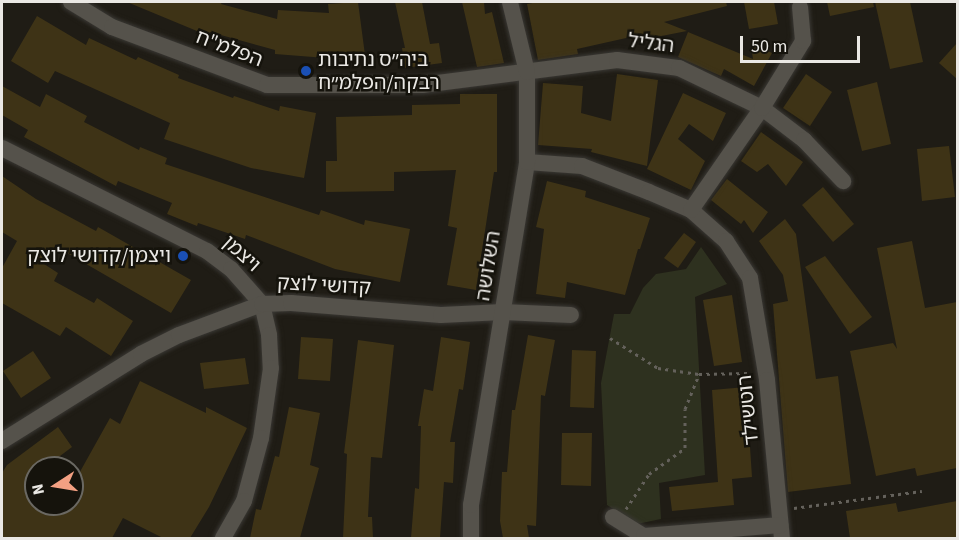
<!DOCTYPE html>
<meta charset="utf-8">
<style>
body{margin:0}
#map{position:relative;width:959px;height:540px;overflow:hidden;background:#1f1c15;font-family:"Source Sans 3","Noto Sans Hebrew",sans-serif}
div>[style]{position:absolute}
.green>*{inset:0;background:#2e311f}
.building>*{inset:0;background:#3e3316}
.path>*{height:3px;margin-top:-1.5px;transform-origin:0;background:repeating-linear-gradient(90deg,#64615b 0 3px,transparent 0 7.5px)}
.roads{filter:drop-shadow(0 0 2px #3a3834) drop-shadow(0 0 2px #3a3834)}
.minor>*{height:16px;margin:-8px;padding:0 8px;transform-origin:8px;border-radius:8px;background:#55524b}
.dots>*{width:16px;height:16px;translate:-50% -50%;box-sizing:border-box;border:3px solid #15130c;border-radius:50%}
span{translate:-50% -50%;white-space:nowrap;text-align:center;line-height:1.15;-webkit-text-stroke:5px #15130c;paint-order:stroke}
.street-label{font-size:20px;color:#eae8e4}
.poi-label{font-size:20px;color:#eae8e4}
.left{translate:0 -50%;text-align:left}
.right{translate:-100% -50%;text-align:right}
.frame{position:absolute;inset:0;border:3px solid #eae8e4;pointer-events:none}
.north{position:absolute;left:24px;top:456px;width:60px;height:60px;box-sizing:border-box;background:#15130c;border:2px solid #6a6862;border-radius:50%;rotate:258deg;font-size:16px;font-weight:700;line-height:24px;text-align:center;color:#eae8e4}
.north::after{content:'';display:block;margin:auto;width:21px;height:27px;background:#f3a082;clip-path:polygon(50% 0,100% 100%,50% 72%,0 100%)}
.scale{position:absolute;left:740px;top:36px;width:120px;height:27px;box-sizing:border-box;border:3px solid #eae8e4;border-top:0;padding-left:8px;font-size:18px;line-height:21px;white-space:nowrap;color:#eae8e4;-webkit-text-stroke:4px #15130c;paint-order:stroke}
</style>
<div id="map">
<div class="green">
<i style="clip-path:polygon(701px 247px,727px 284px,695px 297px,705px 475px,659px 483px,661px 519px,637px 524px,607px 505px,601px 383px,614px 314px,630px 314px,643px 288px,656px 274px,686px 269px)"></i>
</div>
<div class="building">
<i style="clip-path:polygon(127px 2px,222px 2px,221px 4px,277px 19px,278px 10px,329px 13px,328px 4px,358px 2px,365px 55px,334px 59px,334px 52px,328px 51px,326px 58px,275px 54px,275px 50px,210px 32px,209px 36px)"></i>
<i style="clip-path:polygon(395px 2px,422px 2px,430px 44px,439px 43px,442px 63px,405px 68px,402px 48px,405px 48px)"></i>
<i style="clip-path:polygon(462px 2px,484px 2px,485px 14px,492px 12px,504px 63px,477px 67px)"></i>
<i style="clip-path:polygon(538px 2px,726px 2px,727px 6px,664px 22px,687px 31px,646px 39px,644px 34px,577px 49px,578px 54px,538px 60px,527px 4px)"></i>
<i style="clip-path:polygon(744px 2px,774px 2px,778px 24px,749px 29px)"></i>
<i style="clip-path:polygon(827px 2px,873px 2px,874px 7px,830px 16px)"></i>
<i style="clip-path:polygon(875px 2px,910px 2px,923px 62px,890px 69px)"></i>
<i style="clip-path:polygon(37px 16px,86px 45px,89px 38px,136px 60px,138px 57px,179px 75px,178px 78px,233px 98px,234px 96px,279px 111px,280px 106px,316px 113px,304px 178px,251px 168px,164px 139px,170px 123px,55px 71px,48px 83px,11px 61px)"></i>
<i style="clip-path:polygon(688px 32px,753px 59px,752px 52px,756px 45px,772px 53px,754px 86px,724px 69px,721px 76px,678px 57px)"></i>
<i style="clip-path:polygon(957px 43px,957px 79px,939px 63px)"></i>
<i style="clip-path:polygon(617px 74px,658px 80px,647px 166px,591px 152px,592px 149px,538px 145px,543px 83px,583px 86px,581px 113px,611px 121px)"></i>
<i style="clip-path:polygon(806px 74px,832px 92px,810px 126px,783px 108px)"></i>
<i style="clip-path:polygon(877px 82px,891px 144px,862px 151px,847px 90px)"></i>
<i style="clip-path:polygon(2px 86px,40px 107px,46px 94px,87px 116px,84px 122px,139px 150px,140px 147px,167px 158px,165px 164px,319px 215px,321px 210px,364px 225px,365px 220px,410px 229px,400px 282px,335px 269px,246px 235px,245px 239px,198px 223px,197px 226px,167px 214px,172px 203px,118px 181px,116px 186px,24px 137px,28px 130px,2px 115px)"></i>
<i style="clip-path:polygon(683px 93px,726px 113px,713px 141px,689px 124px,678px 139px,705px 161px,691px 190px,647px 169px)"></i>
<i style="clip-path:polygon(460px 94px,497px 94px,497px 172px,494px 172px,476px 290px,447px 285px,457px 228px,448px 226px,456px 170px,394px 172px,394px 191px,326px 192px,326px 161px,337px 161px,336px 117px,412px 115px,412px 105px,460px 104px)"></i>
<i style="clip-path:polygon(761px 132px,803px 162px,786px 186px,768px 164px,757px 172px,741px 161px)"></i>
<i style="clip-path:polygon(949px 146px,955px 197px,922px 201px,917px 149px)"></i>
<i style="clip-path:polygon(2px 176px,36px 199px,96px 231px,98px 227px,191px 280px,171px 313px,55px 246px,44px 264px,58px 273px,54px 281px,94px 303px,97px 298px,133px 321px,111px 356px,66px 327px,60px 336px,2px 303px,2px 268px,17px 241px,2px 232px)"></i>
<i style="clip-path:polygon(727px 179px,768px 212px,753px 233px,744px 220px,741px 224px,711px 200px)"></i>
<i style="clip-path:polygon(547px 181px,586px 191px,585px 197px,650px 218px,640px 249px,638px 249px,625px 295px,567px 282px,565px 298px,536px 294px,544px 229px,536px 227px)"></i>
<i style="clip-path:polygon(823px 187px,854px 224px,833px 242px,802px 205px)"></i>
<i style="clip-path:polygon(785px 219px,796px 234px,816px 379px,838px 376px,851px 484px,788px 492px,773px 304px,788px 301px,783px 275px,759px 241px)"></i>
<i style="clip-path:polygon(684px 233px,696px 242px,678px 268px,664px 258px)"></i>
<i style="clip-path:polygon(912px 241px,925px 308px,957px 302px,957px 468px,917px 476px,915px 468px,876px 476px,850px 351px,893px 343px,897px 349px,877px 248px)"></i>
<i style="clip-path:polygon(825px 256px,872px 317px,850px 334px,805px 267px)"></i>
<i style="clip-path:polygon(732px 295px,742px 362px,714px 366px,703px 300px)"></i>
<i style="clip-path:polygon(528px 335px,555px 340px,545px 396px,541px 395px,536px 526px,527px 525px,529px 538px,503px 538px,500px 521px,502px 472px,507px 472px,512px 410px,515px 410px)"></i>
<i style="clip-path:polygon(301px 337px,333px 339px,330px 381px,298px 379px)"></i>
<i style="clip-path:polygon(441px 337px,470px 342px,463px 390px,459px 389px,450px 442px,455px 442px,453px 483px,444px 482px,440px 538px,411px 538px,415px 488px,419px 489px,421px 426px,418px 426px,424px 389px,433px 391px)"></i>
<i style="clip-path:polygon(358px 340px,394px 345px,382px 458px,371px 457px,368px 517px,372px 517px,373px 538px,343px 538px,347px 454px,344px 453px)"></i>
<i style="clip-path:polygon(572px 350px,596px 351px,594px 408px,570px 407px)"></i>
<i style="clip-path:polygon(33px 351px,51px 378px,21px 398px,3px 371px)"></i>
<i style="clip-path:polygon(245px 358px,249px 384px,204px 389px,200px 363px)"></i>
<i style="clip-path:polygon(140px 381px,206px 413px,206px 407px,247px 428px,209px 507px,190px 538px,163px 538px,123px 518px,112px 538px,2px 538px,2px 473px,7px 465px,58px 427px,72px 447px,44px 468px,36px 468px,36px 504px,72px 504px,72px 486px,110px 418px,120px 424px)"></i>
<i style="clip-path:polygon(746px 387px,752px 477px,732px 479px,734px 505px,672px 511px,669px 487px,718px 482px,712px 390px)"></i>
<i style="clip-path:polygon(289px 407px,320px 413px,310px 465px,319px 468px,300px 538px,250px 538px,256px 509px,261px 510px,275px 456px,279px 457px)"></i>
<i style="clip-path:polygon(562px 433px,592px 433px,591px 486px,561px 485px)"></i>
<i style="clip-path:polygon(957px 501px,957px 538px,850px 538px,846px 511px,896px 503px,898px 512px)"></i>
</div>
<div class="path">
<i style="left:610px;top:338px;width:57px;rotate:32deg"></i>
<i style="left:658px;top:368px;width:41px;rotate:8.3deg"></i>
<i style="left:699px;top:374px;width:51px;rotate:-1.1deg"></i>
<i style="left:794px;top:508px;width:129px;rotate:-7.6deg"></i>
<i style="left:626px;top:509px;width:42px;rotate:-56.7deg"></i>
<i style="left:649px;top:474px;width:44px;rotate:-35.8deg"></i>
<i style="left:685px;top:448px;width:39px;rotate:-90deg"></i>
<i style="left:685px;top:409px;width:38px;rotate:-68deg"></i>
</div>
<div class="roads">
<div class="minor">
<i style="left:71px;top:2px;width:48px;rotate:31.4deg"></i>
<i style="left:112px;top:27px;width:165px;rotate:20.5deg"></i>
<i style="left:267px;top:85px;width:155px"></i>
<i style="left:422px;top:85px;width:197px;rotate:-7.3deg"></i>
<i style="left:617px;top:60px;width:63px;rotate:7.4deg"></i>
<i style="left:679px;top:68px;width:92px;rotate:25.7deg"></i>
<i style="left:762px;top:108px;width:53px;rotate:37.3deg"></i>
<i style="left:804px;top:140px;width:57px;rotate:46.4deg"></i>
<i style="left:2px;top:148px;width:229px;rotate:26.7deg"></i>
<i style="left:207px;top:251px;width:30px;rotate:37deg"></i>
<i style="left:231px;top:269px;width:47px;rotate:48.5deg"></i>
<i style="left:262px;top:304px;width:32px;rotate:77deg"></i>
<i style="left:269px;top:335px;width:33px;rotate:87deg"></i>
<i style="left:271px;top:368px;width:71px;rotate:98.1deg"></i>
<i style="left:261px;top:438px;width:65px;rotate:105.1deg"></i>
<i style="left:244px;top:501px;width:43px;rotate:119.6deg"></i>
<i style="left:527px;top:162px;width:55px;rotate:4.2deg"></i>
<i style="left:582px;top:166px;width:72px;rotate:21.2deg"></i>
<i style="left:649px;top:192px;width:46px;rotate:23.2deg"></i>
<i style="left:691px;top:210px;width:47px;rotate:41.5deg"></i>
<i style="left:726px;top:241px;width:44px;rotate:57deg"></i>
<i style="left:750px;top:278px;width:103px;rotate:80.5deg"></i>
<i style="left:767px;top:380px;width:159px;rotate:84.6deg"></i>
<i style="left:691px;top:210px;width:124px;rotate:-55.2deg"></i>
<i style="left:762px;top:108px;width:79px;rotate:-58.5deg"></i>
<i style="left:803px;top:41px;width:34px;rotate:-95deg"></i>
<i style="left:2px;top:441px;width:164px;rotate:-32deg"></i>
<i style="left:141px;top:354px;width:42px;rotate:-26.6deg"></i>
<i style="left:179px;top:335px;width:89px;rotate:-20.5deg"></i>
<i style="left:262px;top:304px;width:29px;rotate:-2deg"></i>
<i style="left:291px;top:303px;width:150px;rotate:4.6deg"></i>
<i style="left:441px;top:315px;width:62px;rotate:-2.8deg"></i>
<i style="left:503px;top:312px;width:68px;rotate:2.5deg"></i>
<i style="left:613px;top:517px;width:36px;rotate:32deg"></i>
<i style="left:644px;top:536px;width:137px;rotate:-4.6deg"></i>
<i style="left:471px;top:538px;width:33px;rotate:-90deg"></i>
<i style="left:471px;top:505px;width:348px;rotate:-80.7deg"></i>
<i style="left:527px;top:162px;width:90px;rotate:-90deg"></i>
<i style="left:527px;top:72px;width:72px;rotate:-103.7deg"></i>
</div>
</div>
<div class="dots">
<i style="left:306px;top:71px;background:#1a4fb4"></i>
<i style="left:183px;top:256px;background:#1a4fb4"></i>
</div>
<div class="street-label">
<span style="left:651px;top:44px;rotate:7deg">הגליל</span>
<span style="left:229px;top:49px;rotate:21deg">הפלמ"ח</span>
<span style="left:241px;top:254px;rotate:42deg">ויצמן</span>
<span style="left:489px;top:266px;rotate:-81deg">השלושה</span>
<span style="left:324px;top:286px;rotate:3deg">קדושי לוצק</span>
<span style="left:749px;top:410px;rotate:-96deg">רוטשילד</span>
</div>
<div class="poi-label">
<span class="left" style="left:318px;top:72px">ביה״ס נתיבות<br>רבקה/הפלמ״ח</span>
<span class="right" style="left:171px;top:256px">ויצמן/קדושי לוצק</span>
</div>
<div class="frame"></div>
<div class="north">N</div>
<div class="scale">50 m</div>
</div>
